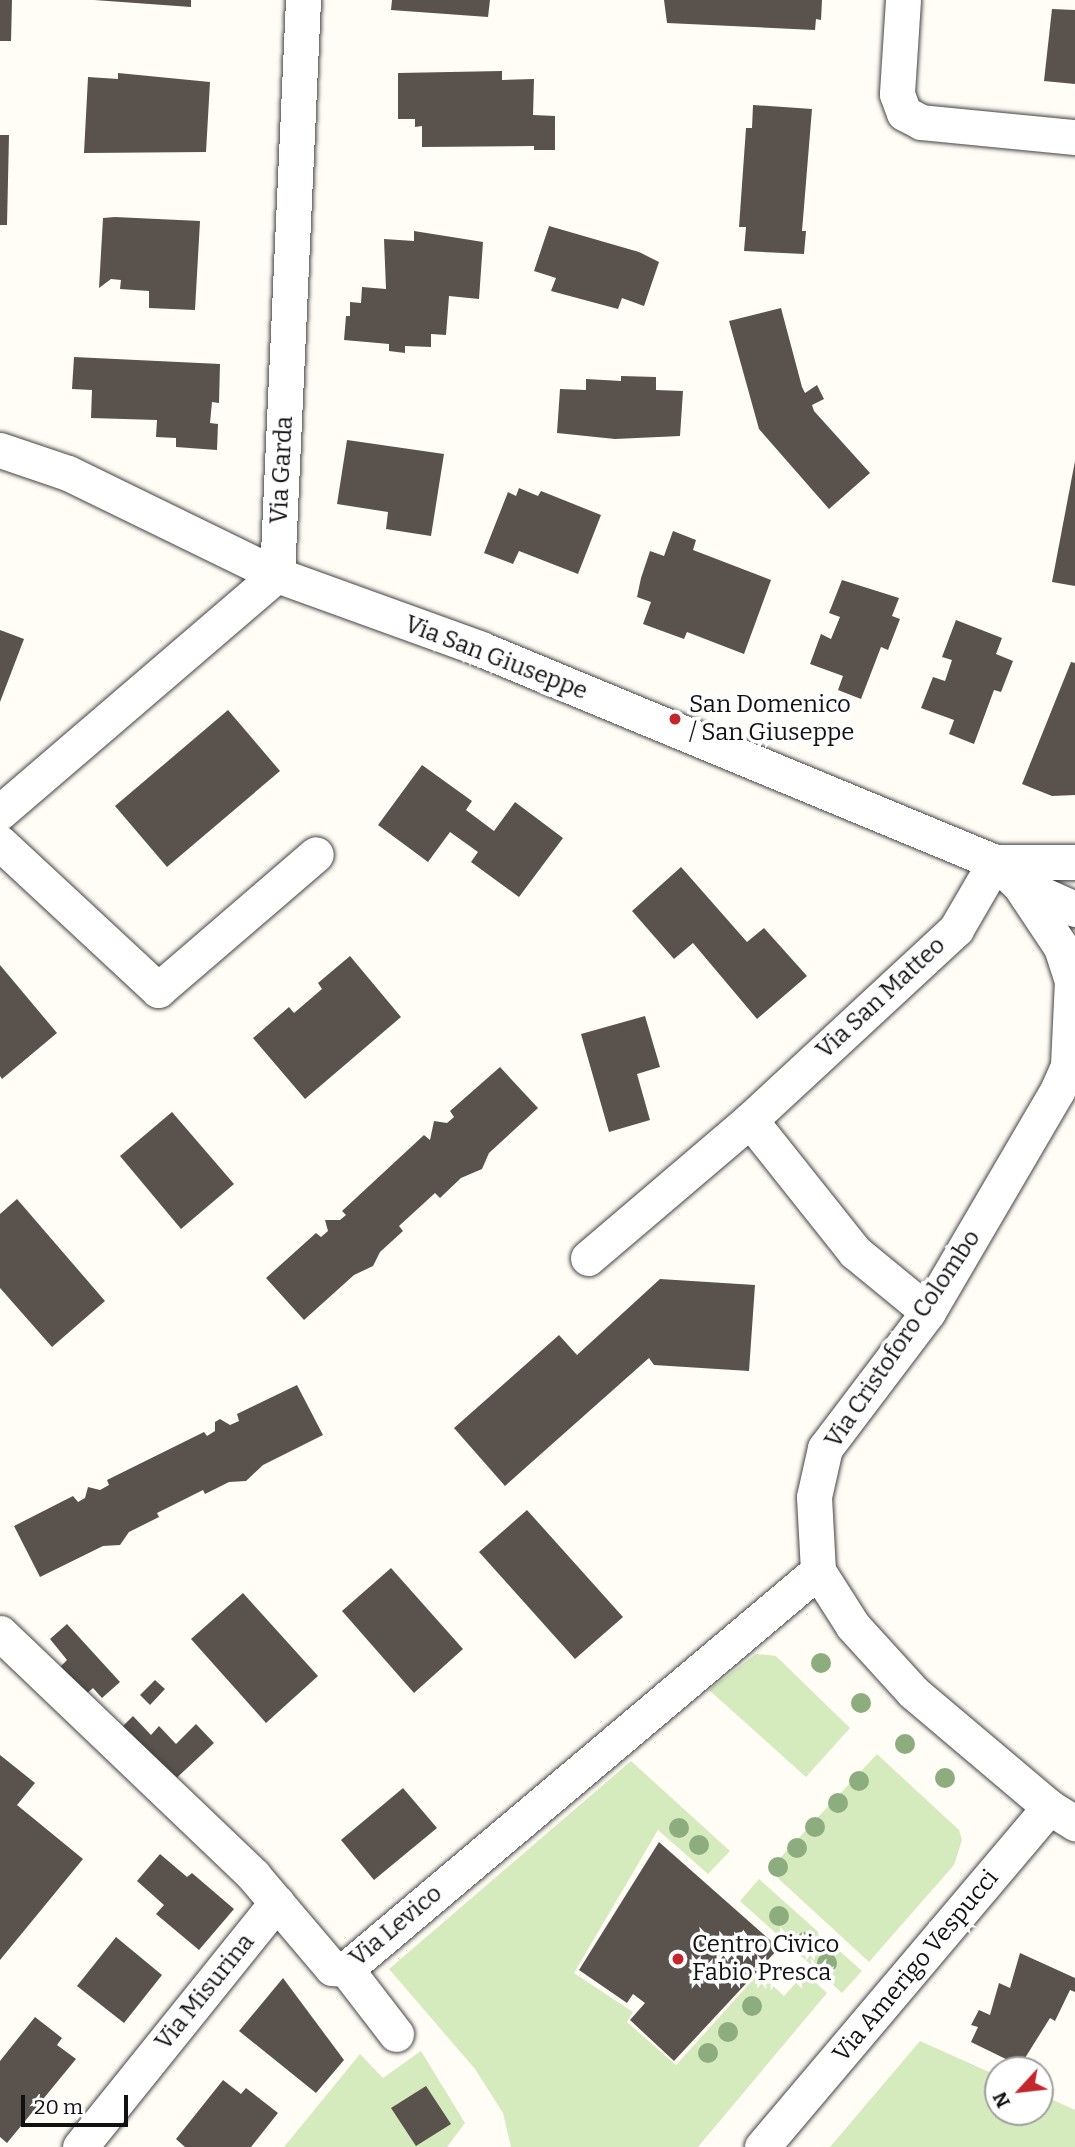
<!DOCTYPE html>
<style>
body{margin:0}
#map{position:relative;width:1075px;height:2147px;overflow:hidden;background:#fffdf5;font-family:Bitter,serif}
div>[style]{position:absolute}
.green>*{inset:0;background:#d5ebbd}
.building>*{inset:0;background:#5a524d}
.roads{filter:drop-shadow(0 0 2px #444) drop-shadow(0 0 2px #444)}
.minor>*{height:35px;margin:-17.5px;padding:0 17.5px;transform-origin:17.5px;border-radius:17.5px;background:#fff}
.trees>*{width:20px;height:20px;margin:-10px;border-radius:50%;background:#8dad7f}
.dots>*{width:19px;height:19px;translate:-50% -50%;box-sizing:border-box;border:4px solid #fff;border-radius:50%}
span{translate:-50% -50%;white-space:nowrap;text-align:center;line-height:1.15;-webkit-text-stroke:7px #fff;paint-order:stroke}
.street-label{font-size:24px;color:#111}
.poi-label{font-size:24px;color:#111}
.left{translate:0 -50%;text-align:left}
.north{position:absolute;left:984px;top:2056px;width:70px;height:70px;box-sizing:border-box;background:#fff;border:2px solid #a0a0a0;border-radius:50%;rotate:243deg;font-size:19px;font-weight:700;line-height:28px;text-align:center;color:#111}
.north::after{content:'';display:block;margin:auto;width:24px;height:32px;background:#c4262e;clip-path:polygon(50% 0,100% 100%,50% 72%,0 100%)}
.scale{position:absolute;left:21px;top:2095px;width:107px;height:32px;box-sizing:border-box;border:4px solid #111;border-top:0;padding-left:9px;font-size:21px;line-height:24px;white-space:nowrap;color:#111;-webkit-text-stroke:5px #fff;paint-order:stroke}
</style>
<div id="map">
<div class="green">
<i style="clip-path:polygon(756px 1654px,776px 1656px,850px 1728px,806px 1777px,709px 1690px)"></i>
<i style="clip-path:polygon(877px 1754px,959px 1830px,962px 1840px,954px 1865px,869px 1962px,769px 1870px)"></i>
<i style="clip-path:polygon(631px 1761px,730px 1851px,708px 1874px,658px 1830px,574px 1973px,633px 2012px,627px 2022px,676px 2065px,759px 1973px,784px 1996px,805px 1973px,827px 1993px,698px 2147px,511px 2147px,503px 2113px,475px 2069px,389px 1969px)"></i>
<i style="clip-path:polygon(759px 1879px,862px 1971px,842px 1993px,740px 1901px)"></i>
<i style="clip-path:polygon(920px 2041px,998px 2076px,998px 2112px,1040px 2112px,1040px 2094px,1075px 2110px,1075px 2147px,830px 2147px)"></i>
<i style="clip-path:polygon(421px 2051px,465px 2123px,447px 2147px,284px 2147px,360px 2054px,383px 2078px)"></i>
</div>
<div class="building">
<i style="clip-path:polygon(0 0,12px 0,11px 41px,0 41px)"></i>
<i style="clip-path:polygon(94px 0,191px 0,191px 7px)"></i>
<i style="clip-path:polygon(392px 0,490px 0,488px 17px,391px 10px)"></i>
<i style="clip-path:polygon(664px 0,822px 0,821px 20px,816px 19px,815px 30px,667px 23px)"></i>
<i style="clip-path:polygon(1052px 9px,1075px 10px,1075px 84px,1044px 81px)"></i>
<i style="clip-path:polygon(502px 71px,502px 80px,534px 79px,533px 115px,555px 116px,555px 150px,534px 150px,534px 146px,422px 147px,422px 126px,415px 127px,415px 119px,398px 119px,398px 73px)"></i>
<i style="clip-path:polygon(118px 73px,210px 82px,206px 152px,84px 153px,88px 77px,118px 79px)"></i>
<i style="clip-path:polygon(753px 105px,812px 109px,802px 231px,806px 231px,804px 254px,744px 251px,746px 227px,739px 227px,746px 128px,752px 128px)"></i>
<i style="clip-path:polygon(0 135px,9px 135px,7px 225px,0 225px)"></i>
<i style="clip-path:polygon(115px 217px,200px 221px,195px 310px,149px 308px,149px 291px,120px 289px,121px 280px,111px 279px,99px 288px,103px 218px)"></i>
<i style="clip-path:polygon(549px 226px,639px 252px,659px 262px,644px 306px,622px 298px,618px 309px,551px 291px,556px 278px,534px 271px)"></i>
<i style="clip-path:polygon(414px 231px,483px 242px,479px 299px,449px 296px,446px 335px,431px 334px,431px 347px,405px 346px,405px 353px,389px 351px,389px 344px,344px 340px,346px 316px,350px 316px,350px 302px,361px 303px,362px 287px,386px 289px,384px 239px,414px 241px)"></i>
<i style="clip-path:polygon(781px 308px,802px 387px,805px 393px,817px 385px,824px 399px,812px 405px,814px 411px,870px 473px,829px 509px,759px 429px,729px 321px)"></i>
<i style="clip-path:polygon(74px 357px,220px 364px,219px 403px,212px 402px,210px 423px,218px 424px,217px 450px,176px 447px,176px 438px,156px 437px,157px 420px,91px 418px,92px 390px,72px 389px)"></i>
<i style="clip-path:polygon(621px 376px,656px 377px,656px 390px,683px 391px,680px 436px,615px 439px,557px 433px,560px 389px,586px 390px,586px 379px,621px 381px)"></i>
<i style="clip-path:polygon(347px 440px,444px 454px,431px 536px,386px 529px,388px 512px,337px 504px)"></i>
<i style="clip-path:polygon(1075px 461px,1075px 586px,1052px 582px)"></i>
<i style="clip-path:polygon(519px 488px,538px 496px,541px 491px,601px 515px,578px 574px,519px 551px,513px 564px,484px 553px,508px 492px,516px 496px)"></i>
<i style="clip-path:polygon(673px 531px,696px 540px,693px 550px,771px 580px,744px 654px,687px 632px,684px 639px,643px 624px,651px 602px,637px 597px,641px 578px,650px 551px,664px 556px)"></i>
<i style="clip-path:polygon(842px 580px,899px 598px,892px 616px,900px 619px,888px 650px,881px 647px,861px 699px,838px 690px,843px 676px,810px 664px,821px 634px,831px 639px,840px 617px,829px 613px)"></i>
<i style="clip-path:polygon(956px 620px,1002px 638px,996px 654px,1013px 661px,1001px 692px,994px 690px,974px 744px,949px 734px,954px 720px,921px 708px,933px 677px,945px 681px,952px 660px,942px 657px)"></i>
<i style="clip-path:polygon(0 630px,24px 639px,0 702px)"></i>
<i style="clip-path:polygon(1071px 662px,1075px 663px,1075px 795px,1052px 796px,1022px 784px)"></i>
<i style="clip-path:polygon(228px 710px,280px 771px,167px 867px,115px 806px)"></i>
<i style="clip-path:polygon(422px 765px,472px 801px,466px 810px,494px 831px,515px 802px,563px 838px,519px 897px,471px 862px,478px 852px,450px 832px,428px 862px,378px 825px)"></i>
<i style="clip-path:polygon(681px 867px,747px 942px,764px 928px,807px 976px,757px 1019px,693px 943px,674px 959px,632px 911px)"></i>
<i style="clip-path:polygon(350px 956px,401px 1017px,305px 1099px,253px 1038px,289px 1007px,294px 1013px,322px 989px,318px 983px)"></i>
<i style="clip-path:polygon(0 965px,57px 1033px,2px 1079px,0 1076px)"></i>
<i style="clip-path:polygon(645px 1016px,660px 1067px,637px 1074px,650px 1120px,609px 1132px,581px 1034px)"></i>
<i style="clip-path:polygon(500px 1067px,538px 1108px,489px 1153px,482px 1169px,461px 1178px,440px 1198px,435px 1193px,399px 1226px,403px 1231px,380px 1252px,373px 1266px,354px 1275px,304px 1320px,266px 1278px,316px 1233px,321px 1237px,328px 1231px,325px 1220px,340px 1220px,346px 1215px,342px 1211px,424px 1135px,430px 1140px,434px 1121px,447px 1123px,454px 1117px,450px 1111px)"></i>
<i style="clip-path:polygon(172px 1112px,234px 1184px,181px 1229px,120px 1156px)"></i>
<i style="clip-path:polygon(17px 1199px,105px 1301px,52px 1347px,0 1288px,0 1214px)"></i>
<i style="clip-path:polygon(660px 1279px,755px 1285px,749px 1371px,654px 1365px,649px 1358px,505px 1486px,454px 1428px,559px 1335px,577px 1355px)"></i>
<i style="clip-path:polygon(297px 1385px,323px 1435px,263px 1465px,246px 1481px,229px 1482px,205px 1494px,203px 1490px,157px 1513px,159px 1517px,129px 1532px,120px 1545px,103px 1546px,40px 1577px,14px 1526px,73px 1496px,78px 1502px,85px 1498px,88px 1487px,100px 1490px,109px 1485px,107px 1480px,204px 1432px,207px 1436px,215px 1431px,215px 1422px,220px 1419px,230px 1425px,239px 1421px,237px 1414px)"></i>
<i style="clip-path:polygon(527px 1510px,623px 1617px,575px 1659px,479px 1552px)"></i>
<i style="clip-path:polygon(391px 1568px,463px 1649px,414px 1693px,342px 1611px)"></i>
<i style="clip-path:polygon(243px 1593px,318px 1676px,266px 1723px,191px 1639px)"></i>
<i style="clip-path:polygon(67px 1624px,120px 1682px,102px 1698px,93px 1688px,84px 1696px,57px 1670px,67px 1660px,50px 1639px)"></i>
<i style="clip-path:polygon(155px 1680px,165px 1689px,150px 1705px,140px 1695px)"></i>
<i style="clip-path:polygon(133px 1716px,151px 1735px,159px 1726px,176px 1744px,196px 1724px,214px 1743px,169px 1785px,116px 1733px)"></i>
<i style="clip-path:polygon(0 1755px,35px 1783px,17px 1805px,83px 1859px,0 1960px)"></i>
<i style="clip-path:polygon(403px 1788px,437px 1828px,374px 1880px,341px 1840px)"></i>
<i style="clip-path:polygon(659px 1842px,779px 1948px,674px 2061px,630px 2020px,645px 2003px,633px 1994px,627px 2003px,579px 1970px)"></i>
<i style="clip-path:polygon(160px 1854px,187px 1877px,192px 1873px,234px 1909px,199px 1950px,156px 1914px,164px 1905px,137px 1881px)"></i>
<i style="clip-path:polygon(116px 1937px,162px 1975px,124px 2023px,77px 1986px)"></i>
<i style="clip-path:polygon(1020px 1953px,1075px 1978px,1075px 1992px,1070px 1990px,1055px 2021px,1050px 2018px,1020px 2066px,971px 2042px,978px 2027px,971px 2025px,979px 2010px,990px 2015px,999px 1983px,1010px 1988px)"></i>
<i style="clip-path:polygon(283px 1978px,344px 2060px,316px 2093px,239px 2031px)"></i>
<i style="clip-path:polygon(35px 2017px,62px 2038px,57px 2045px,76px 2059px,7px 2143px,0 2137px,0 2061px)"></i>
<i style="clip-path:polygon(223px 2080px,241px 2094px,246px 2088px,278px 2113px,251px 2147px,185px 2147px,176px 2139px)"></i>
<i style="clip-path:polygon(426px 2086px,451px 2124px,416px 2146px,391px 2108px)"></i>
</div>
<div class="roads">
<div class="minor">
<i style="left:903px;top:0;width:94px;rotate:93.7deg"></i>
<i style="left:897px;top:94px;width:20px;rotate:70deg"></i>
<i style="left:904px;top:113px;width:19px;rotate:28deg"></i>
<i style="left:921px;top:122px;width:155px;rotate:5.6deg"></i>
<i style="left:0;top:450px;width:72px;rotate:18.7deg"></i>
<i style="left:68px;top:473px;width:233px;rotate:26deg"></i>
<i style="left:277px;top:575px;width:217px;rotate:19.9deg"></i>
<i style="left:481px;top:649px;width:556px;rotate:22.51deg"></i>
<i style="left:995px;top:862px;width:33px;rotate:43deg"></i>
<i style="left:1019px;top:884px;width:61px;rotate:24.1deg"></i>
<i style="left:0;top:812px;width:365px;rotate:-40.6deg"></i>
<i style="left:277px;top:575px;width:576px;rotate:-87.41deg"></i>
<i style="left:0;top:843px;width:216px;rotate:42.9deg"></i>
<i style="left:158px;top:990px;width:208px;rotate:-40.7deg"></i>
<i style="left:995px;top:862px;width:80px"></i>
<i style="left:1019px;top:884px;width:76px;rotate:56.3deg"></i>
<i style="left:1061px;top:947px;width:35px;rotate:72deg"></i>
<i style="left:1072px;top:980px;width:86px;rotate:92.7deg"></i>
<i style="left:1075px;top:1050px;width:45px;rotate:113.7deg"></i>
<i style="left:1057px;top:1091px;width:256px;rotate:120.3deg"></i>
<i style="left:928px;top:1312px;width:171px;rotate:127.1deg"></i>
<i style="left:825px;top:1448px;width:50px;rotate:102.7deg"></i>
<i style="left:814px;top:1497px;width:74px;rotate:86.9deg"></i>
<i style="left:818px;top:1571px;width:65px;rotate:57.5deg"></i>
<i style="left:853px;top:1626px;width:89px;rotate:47.7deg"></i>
<i style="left:913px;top:1692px;width:178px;rotate:40.2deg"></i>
<i style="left:1049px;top:1807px;width:31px;rotate:32deg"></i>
<i style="left:750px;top:1120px;width:169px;rotate:51.5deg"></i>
<i style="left:855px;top:1252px;width:94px;rotate:39.4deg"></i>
<i style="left:588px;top:1258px;width:213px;rotate:-40.4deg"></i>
<i style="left:750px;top:1120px;width:281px;rotate:-42.8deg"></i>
<i style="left:956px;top:929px;width:78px;rotate:-59.8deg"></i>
<i style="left:0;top:1633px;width:350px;rotate:43.7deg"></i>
<i style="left:253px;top:1875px;width:122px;rotate:49.7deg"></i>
<i style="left:332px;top:1968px;width:14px;rotate:4deg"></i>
<i style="left:346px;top:1969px;width:617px;rotate:-40.14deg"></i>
<i style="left:346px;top:1969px;width:82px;rotate:52.4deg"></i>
<i style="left:80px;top:2147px;width:314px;rotate:-51.2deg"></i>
<i style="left:762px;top:2147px;width:445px;rotate:-49.8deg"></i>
</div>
</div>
<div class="trees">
<i style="left:821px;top:1663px"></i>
<i style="left:861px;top:1703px"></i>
<i style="left:905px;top:1744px"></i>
<i style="left:945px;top:1778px"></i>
<i style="left:859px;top:1781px"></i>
<i style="left:838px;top:1803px"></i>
<i style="left:815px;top:1827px"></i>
<i style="left:679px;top:1828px"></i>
<i style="left:699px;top:1845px"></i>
<i style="left:797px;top:1848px"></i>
<i style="left:778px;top:1867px"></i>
<i style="left:779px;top:1916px"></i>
<i style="left:805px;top:1942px"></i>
<i style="left:827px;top:1963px"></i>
<i style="left:752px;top:2006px"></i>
<i style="left:728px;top:2032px"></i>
<i style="left:708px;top:2053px"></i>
</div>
<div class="dots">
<i style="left:675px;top:719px;background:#c4262e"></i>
<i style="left:678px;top:1959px;background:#c4262e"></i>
</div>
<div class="street-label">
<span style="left:282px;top:470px;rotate:-87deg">Via Garda</span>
<span style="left:496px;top:658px;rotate:21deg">Via San Giuseppe</span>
<span style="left:881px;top:998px;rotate:-43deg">Via San Matteo</span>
<span style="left:903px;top:1339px;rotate:-56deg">Via Cristoforo Colombo</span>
<span style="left:396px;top:1926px;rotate:-40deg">Via Levico</span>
<span style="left:916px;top:1966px;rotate:-50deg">Via Amerigo Vespucci</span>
<span style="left:205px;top:1992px;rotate:-51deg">Via Misurina</span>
</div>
<div class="poi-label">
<span class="left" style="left:689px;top:719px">San Domenico<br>/ San Giuseppe</span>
<span class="left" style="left:692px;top:1959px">Centro Civico<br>Fabio Presca</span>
</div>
<div class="north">N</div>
<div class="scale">20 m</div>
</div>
